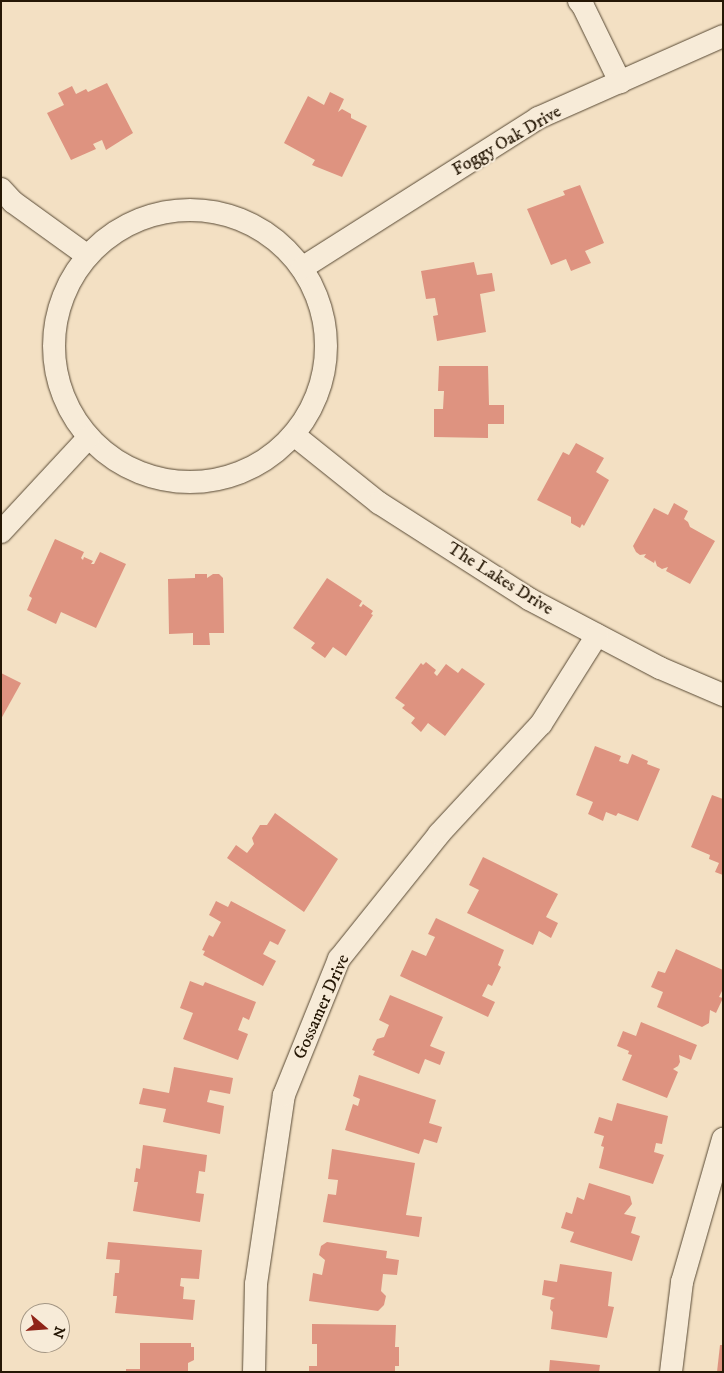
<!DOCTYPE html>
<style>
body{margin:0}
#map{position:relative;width:724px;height:1373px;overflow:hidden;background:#f3e0c3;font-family:"IM FELL DW Pica",serif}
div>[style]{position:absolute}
.building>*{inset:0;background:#de9380}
.roads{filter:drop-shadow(0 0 1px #584934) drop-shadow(0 0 1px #584934)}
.minor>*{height:22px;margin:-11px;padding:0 11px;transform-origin:11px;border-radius:11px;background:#f7ebd8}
.minor>.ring{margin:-11px;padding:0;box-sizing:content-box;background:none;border:22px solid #f7ebd8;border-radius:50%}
span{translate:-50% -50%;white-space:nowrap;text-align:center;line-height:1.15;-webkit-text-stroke:4.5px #f7ebd8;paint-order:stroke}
.street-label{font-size:18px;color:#251705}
.frame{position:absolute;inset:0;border:2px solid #251705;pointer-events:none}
.north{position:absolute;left:20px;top:1303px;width:50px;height:50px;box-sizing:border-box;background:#f7ebd8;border:1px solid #a39684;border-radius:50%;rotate:108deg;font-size:14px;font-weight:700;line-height:20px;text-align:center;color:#251705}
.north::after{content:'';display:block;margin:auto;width:18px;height:22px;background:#8f2418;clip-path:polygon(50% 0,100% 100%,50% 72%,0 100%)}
</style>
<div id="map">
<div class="building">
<i style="clip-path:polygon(107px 83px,133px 133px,106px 150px,102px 140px,93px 144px,96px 149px,71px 160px,47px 113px,64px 105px,58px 93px,72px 86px,76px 94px,86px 89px,88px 92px)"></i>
<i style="clip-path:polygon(330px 92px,344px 99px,338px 112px,342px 109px,351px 114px,351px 118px,367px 126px,342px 177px,312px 165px,315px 160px,284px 143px,308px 96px,324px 105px)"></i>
<i style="clip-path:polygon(580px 185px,604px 243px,585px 251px,591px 263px,571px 271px,566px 259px,551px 265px,527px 209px,565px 195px,563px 191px)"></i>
<i style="clip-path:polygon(474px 262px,477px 275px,492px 273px,495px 291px,480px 294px,486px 332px,437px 341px,433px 316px,438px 315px,435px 298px,426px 299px,421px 271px)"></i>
<i style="clip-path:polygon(439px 366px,488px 366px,489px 405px,504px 405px,504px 424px,488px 424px,488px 438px,434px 437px,434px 409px,443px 409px,444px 391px,438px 391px)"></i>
<i style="clip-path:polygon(576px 443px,604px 458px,596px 472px,609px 480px,584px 526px,582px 524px,580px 528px,571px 523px,571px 517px,537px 500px,563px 452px,569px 455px)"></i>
<i style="clip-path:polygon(674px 503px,688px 511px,684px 519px,688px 522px,690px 527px,715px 541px,690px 584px,666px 571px,668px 567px,662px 569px,657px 566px,655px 560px,654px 563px,644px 557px,646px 554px,640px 555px,636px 552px,633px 546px,654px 508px,668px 515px)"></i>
<i style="clip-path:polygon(55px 539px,84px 552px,81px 558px,83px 560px,84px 557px,93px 561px,91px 564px,94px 564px,100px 552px,126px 564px,96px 628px,61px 612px,56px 624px,27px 610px,32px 598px,29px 596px)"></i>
<i style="clip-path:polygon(195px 574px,207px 574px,207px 578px,213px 574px,219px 574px,223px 578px,224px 633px,209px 633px,210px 645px,193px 645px,193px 633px,169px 634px,168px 579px,195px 578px)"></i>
<i style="clip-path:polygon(327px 578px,362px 601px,359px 606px,361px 607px,363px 604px,373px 611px,371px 614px,373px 615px,346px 656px,333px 647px,325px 658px,311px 648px,315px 643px,293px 628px)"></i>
<i style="clip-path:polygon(426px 662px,436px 670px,434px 673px,437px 676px,446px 664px,458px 673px,462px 668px,485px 684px,445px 736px,428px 723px,421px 732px,411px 723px,415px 718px,402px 708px,405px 705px,395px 698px,421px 663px,423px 665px)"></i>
<i style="clip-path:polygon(1px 673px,21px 683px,1px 719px)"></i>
<i style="clip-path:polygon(595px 746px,621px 756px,619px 761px,628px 764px,632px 754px,648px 761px,647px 764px,660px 769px,638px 821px,618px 813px,616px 816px,606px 812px,603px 821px,588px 814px,593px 802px,576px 795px)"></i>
<i style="clip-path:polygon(712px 795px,723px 799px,723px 875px,715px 872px,719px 863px,709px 859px,710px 855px,691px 847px)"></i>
<i style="clip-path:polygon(275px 813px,338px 859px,304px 912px,227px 858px,236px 845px,247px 853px,254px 844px,252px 838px,260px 825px,267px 825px)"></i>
<i style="clip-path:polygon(483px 857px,558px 894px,546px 917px,558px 923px,551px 938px,539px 931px,533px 945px,467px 913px,479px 890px,469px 885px)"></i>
<i style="clip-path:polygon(216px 901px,228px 907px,231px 901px,286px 930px,278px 945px,270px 941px,263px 954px,276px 961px,263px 986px,203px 955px,205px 951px,202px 950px,209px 935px,213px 937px,221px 922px,209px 915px)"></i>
<i style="clip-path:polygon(436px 918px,504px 950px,498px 965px,501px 967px,492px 986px,488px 984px,482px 996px,495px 1002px,488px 1017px,400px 976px,412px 950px,426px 956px,435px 937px,428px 934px)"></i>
<i style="clip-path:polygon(676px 949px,723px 970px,723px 989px,719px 997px,723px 998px,716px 1013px,710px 1010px,709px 1023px,702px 1027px,657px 1007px,663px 992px,651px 987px,658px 971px,665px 973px)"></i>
<i style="clip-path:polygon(190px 981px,203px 986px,205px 982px,256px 1002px,249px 1020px,243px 1017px,238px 1030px,248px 1034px,238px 1060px,183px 1039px,193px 1013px,180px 1008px)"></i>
<i style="clip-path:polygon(390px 995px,443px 1017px,430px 1046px,445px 1052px,440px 1065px,425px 1059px,419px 1074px,373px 1055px,375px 1051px,372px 1050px,377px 1039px,384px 1037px,389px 1025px,379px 1020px)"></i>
<i style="clip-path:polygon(641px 1022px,697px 1045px,691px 1060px,679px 1055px,680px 1062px,678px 1066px,673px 1069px,678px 1072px,667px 1098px,622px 1080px,632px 1055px,628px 1054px,629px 1051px,617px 1046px,623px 1031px,636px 1036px)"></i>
<i style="clip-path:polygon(174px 1067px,233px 1078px,230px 1094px,210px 1090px,207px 1102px,224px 1106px,220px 1134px,163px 1122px,166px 1109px,139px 1104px,143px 1088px,169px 1093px)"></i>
<i style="clip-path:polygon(359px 1075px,436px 1100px,429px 1123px,442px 1127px,437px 1143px,424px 1139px,419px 1154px,345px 1130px,353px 1104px,358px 1106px,360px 1099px,353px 1096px)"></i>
<i style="clip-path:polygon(617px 1103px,668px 1116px,662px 1144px,656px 1143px,654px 1152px,664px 1155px,653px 1184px,599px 1168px,604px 1147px,601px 1146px,604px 1136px,594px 1133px,599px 1117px,612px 1121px)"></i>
<i style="clip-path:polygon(143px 1145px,207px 1155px,205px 1172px,199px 1171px,196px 1193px,204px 1194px,200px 1222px,133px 1211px,138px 1182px,134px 1182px,136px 1168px,140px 1169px)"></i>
<i style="clip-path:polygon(332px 1149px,415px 1163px,406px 1215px,422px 1217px,419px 1237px,323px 1222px,328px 1194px,336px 1195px,338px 1180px,328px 1179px)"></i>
<i style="clip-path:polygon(589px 1183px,630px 1196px,632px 1204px,624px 1214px,636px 1217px,631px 1233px,640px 1236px,632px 1261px,570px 1242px,574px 1232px,561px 1228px,566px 1212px,572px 1214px,577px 1197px,584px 1200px)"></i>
<i style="clip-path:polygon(108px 1242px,202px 1250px,199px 1279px,181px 1278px,180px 1286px,184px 1287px,183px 1299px,195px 1300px,193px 1320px,115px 1313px,117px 1296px,113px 1296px,115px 1273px,119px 1273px,120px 1260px,106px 1259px)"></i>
<i style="clip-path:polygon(327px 1242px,387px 1251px,386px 1258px,399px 1260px,397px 1275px,383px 1274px,381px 1291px,386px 1296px,384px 1305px,378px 1311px,309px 1301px,313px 1273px,322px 1275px,325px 1260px,319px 1255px,321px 1246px)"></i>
<i style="clip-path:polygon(560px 1264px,612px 1272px,608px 1306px,614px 1307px,607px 1338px,551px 1329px,553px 1312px,550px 1309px,551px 1300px,555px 1298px,542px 1295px,544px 1280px,557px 1282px)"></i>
<i style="clip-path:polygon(312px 1324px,396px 1325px,395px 1347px,399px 1347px,399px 1366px,395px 1366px,395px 1372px,309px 1372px,309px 1366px,317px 1366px,317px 1344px,312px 1344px)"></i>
<i style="clip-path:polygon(140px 1343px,191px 1343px,191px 1347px,194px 1347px,194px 1360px,188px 1363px,188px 1372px,126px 1372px,126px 1369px,140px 1369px)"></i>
<i style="clip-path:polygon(720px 1345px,723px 1345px,723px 1372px,717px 1372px)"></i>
<i style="clip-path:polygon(550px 1360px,600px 1365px,599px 1372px,549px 1372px)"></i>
</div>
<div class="roads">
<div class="minor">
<i style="left:579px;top:1px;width:6px;rotate:51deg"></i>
<i style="left:583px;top:6px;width:85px;rotate:64deg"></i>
<i style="left:1px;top:189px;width:18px;rotate:47deg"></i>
<i style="left:13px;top:202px;width:92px;rotate:35.8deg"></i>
<i class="ring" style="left:54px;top:210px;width:250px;height:250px"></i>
<i style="left:302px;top:268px;width:280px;rotate:-32.4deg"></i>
<i style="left:538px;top:118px;width:202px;rotate:-23.9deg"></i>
<i style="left:294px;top:435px;width:109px;rotate:38.7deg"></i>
<i style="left:379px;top:503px;width:178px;rotate:32.6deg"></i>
<i style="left:529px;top:599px;width:148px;rotate:27.8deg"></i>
<i style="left:660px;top:668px;width:69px;rotate:23.2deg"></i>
<i style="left:1px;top:532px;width:128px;rotate:-47.2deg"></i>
<i style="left:254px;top:1372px;width:88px;rotate:-88.7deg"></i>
<i style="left:256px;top:1284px;width:191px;rotate:-81.6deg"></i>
<i style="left:284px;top:1095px;width:147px;rotate:-68deg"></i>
<i style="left:339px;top:959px;width:160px;rotate:-51.3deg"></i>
<i style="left:439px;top:834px;width:150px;rotate:-47.2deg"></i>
<i style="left:541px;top:724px;width:105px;rotate:-57.8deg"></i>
<i style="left:671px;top:1372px;width:91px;rotate:-83deg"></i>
<i style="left:682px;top:1282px;width:149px;rotate:-74deg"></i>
</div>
</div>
<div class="street-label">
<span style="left:507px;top:141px;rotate:-30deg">Foggy Oak Drive</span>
<span style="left:500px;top:579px;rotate:32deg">The Lakes Drive</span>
<span style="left:322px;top:1007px;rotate:-66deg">Gossamer Drive</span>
</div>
<div class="frame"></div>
<div class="north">N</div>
</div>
